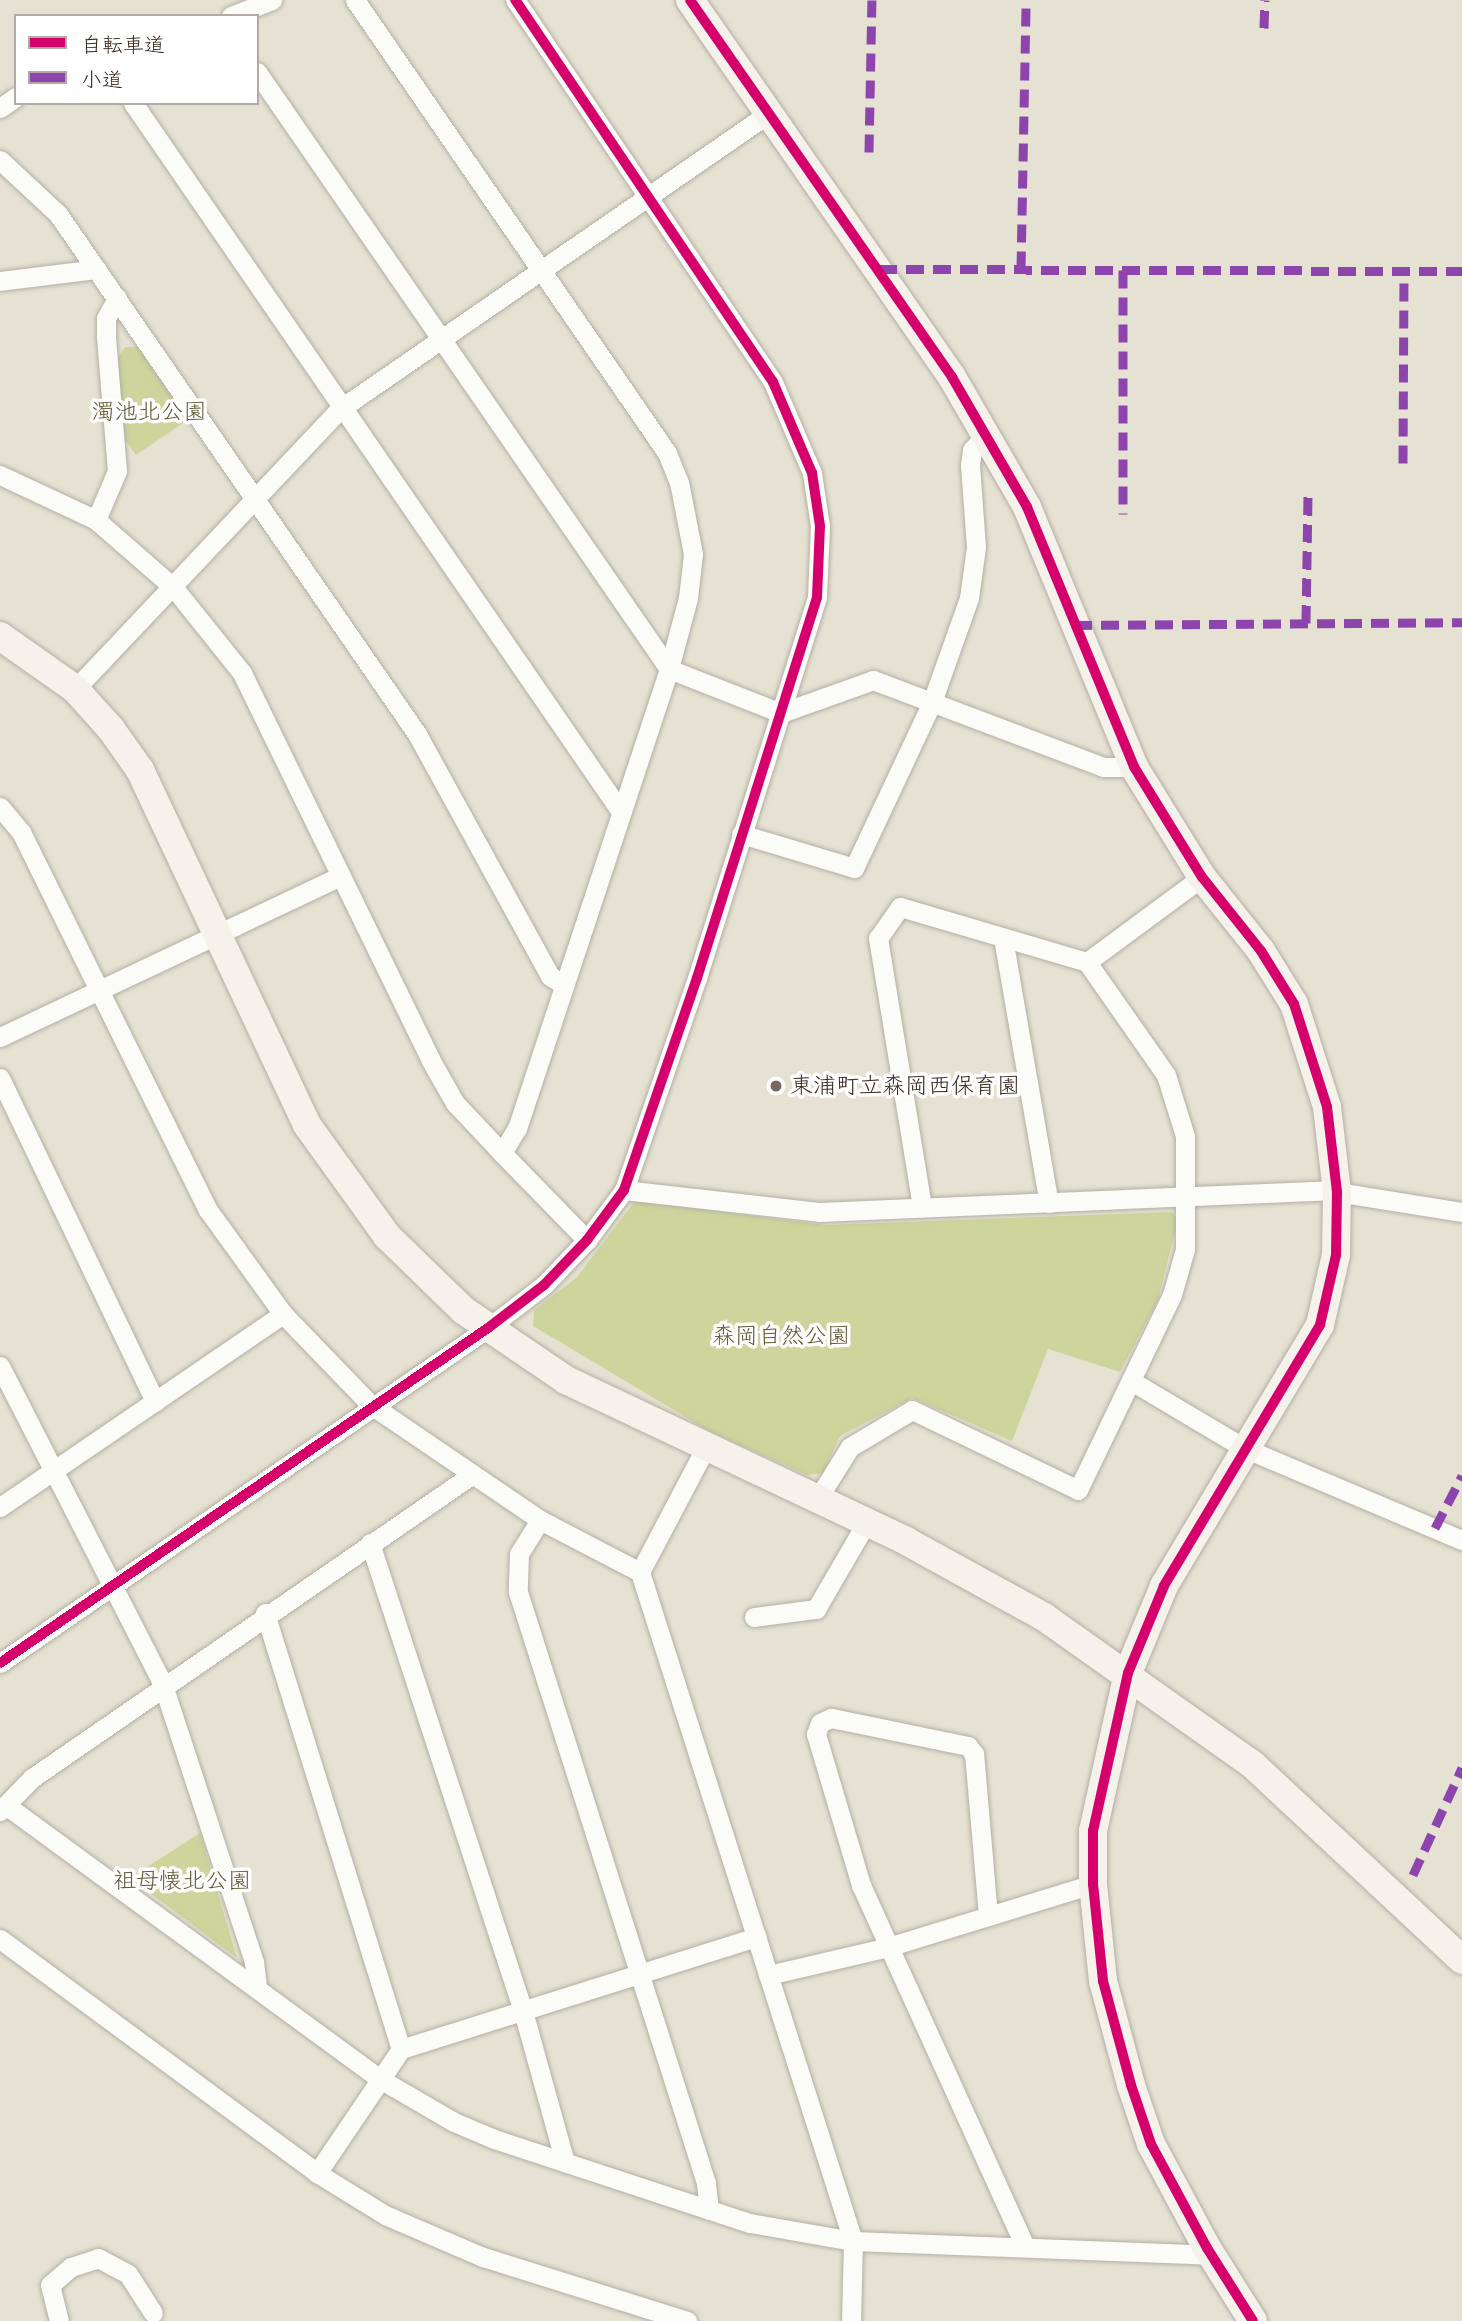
<!DOCTYPE html>
<meta charset="utf-8">
<style>
body{margin:0}
#map{position:relative;width:1462px;height:2321px;overflow:hidden;background:#e6e2d3;font-family:"Comic Neue","Klee One",sans-serif}
div>[style]{position:absolute}
.green>*{inset:0;background:#cdd59c}
.roads{filter:drop-shadow(0 0 2px #b3afa4) drop-shadow(0 0 2px #b3afa4)}
.street>*{height:19px;margin:-9.5px;padding:0 9.5px;transform-origin:9.5px;border-radius:9.5px;background:#fbfbf8}
.secondary>*{height:28px;margin:-14px;padding:0 14px;transform-origin:14px;border-radius:14px;background:#f5f1eb}
.quiet>*{height:9px;margin-top:-4.5px;transform-origin:0;background:repeating-linear-gradient(90deg,#8e44ad 0 18px,transparent 0 27px)}
.cycleway>*{height:10px;margin:-5px;padding:0 5px;transform-origin:5px;border-radius:5px;background:#d6006c}
.dots>*{width:19px;height:19px;translate:-50% -50%;box-sizing:border-box;border:4px solid #fff;border-radius:50%}
span{translate:-50% -50%;white-space:nowrap;text-align:center;line-height:1.15;-webkit-text-stroke:7px #fff;paint-order:stroke}
.park-label{font-size:23px;color:#605a36}
.poi-label{font-size:23px;color:#3b2a1e}
.left{translate:0 -50%;text-align:left}
.legend{position:absolute;left:14px;top:14px;width:245px;height:91px;box-sizing:border-box;background:#fff;border:2px solid #b1aaa5;margin:0;padding:9px 12px;list-style:none;font-size:21px;color:#3b2a1e}
.legend li{display:flex;align-items:center;gap:14px;height:35px}
.legend b{width:35px;border:2px solid #b1aaa5}
</style>
<div id="map">
<div class="green">
<i style="clip-path:polygon(125px 347px,139px 347px,184px 411px,183px 423px,136px 455px,125px 440px,116px 360px)"></i>
<i style="clip-path:polygon(635px 1201px,825px 1225px,1172px 1212px,1178px 1220px,1158px 1300px,1120px 1372px,1048px 1349px,1012px 1441px,912px 1398px,840px 1436px,823px 1473px,807px 1475px,709px 1431px,533px 1326px,534px 1310px,577px 1277px)"></i>
<i style="clip-path:polygon(200px 1833px,237px 1958px,130px 1878px)"></i>
</div>
<div class="roads">
<div class="street">
<i style="left:355px;top:0;width:550px;rotate:55.44deg"></i>
<i style="left:667px;top:453px;width:31px;rotate:68deg"></i>
<i style="left:679px;top:482px;width:73px;rotate:79deg"></i>
<i style="left:693px;top:554px;width:44px;rotate:96.5deg"></i>
<i style="left:688px;top:598px;width:73px;rotate:105deg"></i>
<i style="left:669px;top:669px;width:484px;rotate:108.3deg"></i>
<i style="left:517px;top:1128px;width:29px;rotate:121deg"></i>
<i style="left:502px;top:1153px;width:122px;rotate:45.7deg"></i>
<i style="left:231px;top:16px;width:44px;rotate:-21.3deg"></i>
<i style="left:257px;top:72px;width:725px;rotate:55.39deg"></i>
<i style="left:669px;top:669px;width:120px;rotate:21.4deg"></i>
<i style="left:781px;top:713px;width:98px;rotate:-19.7deg"></i>
<i style="left:873px;top:680px;width:246px;rotate:20.7deg"></i>
<i style="left:1103px;top:767px;width:31px"></i>
<i style="left:133px;top:103px;width:861px;rotate:55.46deg"></i>
<i style="left:0;top:108px;width:19px;rotate:-35deg"></i>
<i style="left:0;top:160px;width:79px;rotate:43deg"></i>
<i style="left:58px;top:214px;width:632px;rotate:55.38deg"></i>
<i style="left:417px;top:734px;width:276px;rotate:61.2deg"></i>
<i style="left:550px;top:976px;width:17px;rotate:33deg"></i>
<i style="left:0;top:281px;width:97px;rotate:-7.1deg"></i>
<i style="left:0;top:475px;width:106px;rotate:25.1deg"></i>
<i style="left:96px;top:520px;width:103px;rotate:41.1deg"></i>
<i style="left:174px;top:588px;width:109px;rotate:51.3deg"></i>
<i style="left:242px;top:673px;width:429px;rotate:64deg"></i>
<i style="left:430px;top:1059px;width:51px;rotate:60.4deg"></i>
<i style="left:455px;top:1103px;width:69px;rotate:46.8deg"></i>
<i style="left:96px;top:520px;width:53px;rotate:-66.8deg"></i>
<i style="left:117px;top:471px;width:135px;rotate:-94.7deg"></i>
<i style="left:106px;top:336px;width:18px;rotate:-90deg"></i>
<i style="left:106px;top:318px;width:23px;rotate:-61deg"></i>
<i style="left:75px;top:689px;width:386px;rotate:-46.6deg"></i>
<i style="left:340px;top:409px;width:521px;rotate:-34.6deg"></i>
<i style="left:0;top:807px;width:33px;rotate:50deg"></i>
<i style="left:21px;top:832px;width:422px;rotate:63.7deg"></i>
<i style="left:208px;top:1210px;width:128px;rotate:54.2deg"></i>
<i style="left:741px;top:834px;width:118px;rotate:16.7deg"></i>
<i style="left:854px;top:868px;width:183px;rotate:-64.8deg"></i>
<i style="left:932px;top:702px;width:110px;rotate:-70.4deg"></i>
<i style="left:969px;top:598px;width:51px;rotate:-82.2deg"></i>
<i style="left:976px;top:547px;width:82px;rotate:-94.2deg"></i>
<i style="left:970px;top:465px;width:15px;rotate:-82deg"></i>
<i style="left:972px;top:450px;width:21px;rotate:-47deg"></i>
<i style="left:1003px;top:938px;width:269px;rotate:80.2deg"></i>
<i style="left:1087px;top:962px;width:143px;rotate:-36.5deg"></i>
<i style="left:0;top:1037px;width:377px;rotate:-25.3deg"></i>
<i style="left:0;top:1078px;width:359px;rotate:64.4deg"></i>
<i style="left:624px;top:1190px;width:196px;rotate:6.4deg"></i>
<i style="left:819px;top:1212px;width:518px;rotate:-2.43deg"></i>
<i style="left:1337px;top:1192px;width:127px;rotate:9.1deg"></i>
<i style="left:0;top:1366px;width:358px;rotate:62.9deg"></i>
<i style="left:163px;top:1685px;width:292px;rotate:71.8deg"></i>
<i style="left:254px;top:1962px;width:25px;rotate:83deg"></i>
<i style="left:1133px;top:1382px;width:129px;rotate:30.7deg"></i>
<i style="left:1244px;top:1448px;width:237px;rotate:22.9deg"></i>
<i style="left:818px;top:1498px;width:60px;rotate:-57.9deg"></i>
<i style="left:850px;top:1447px;width:72px;rotate:-30.8deg"></i>
<i style="left:912px;top:1410px;width:184px;rotate:25.7deg"></i>
<i style="left:1078px;top:1490px;width:216px;rotate:-64.3deg"></i>
<i style="left:1172px;top:1295px;width:48px;rotate:-74.2deg"></i>
<i style="left:1185px;top:1249px;width:113px;rotate:-90deg"></i>
<i style="left:1185px;top:1136px;width:64px;rotate:-107.3deg"></i>
<i style="left:1166px;top:1075px;width:138px;rotate:-125deg"></i>
<i style="left:1087px;top:962px;width:195px;rotate:-163.6deg"></i>
<i style="left:900px;top:907px;width:38px;rotate:125deg"></i>
<i style="left:878px;top:938px;width:273px;rotate:80.7deg"></i>
<i style="left:0;top:1507px;width:343px;rotate:-34.3deg"></i>
<i style="left:283px;top:1314px;width:127px;rotate:46deg"></i>
<i style="left:371px;top:1405px;width:204px;rotate:34.2deg"></i>
<i style="left:540px;top:1520px;width:113px;rotate:27.5deg"></i>
<i style="left:640px;top:1572px;width:702px;rotate:72.34deg"></i>
<i style="left:853px;top:2241px;width:80px;rotate:91.4deg"></i>
<i style="left:540px;top:1520px;width:40px;rotate:122deg"></i>
<i style="left:519px;top:1554px;width:38px;rotate:92deg"></i>
<i style="left:518px;top:1592px;width:620px;rotate:72.35deg"></i>
<i style="left:706px;top:2183px;width:27px;rotate:84deg"></i>
<i style="left:370px;top:1543px;width:492px;rotate:71.9deg"></i>
<i style="left:523px;top:2011px;width:157px;rotate:74.5deg"></i>
<i style="left:640px;top:1572px;width:144px;rotate:-62.2deg"></i>
<i style="left:265px;top:1613px;width:457px;rotate:72.7deg"></i>
<i style="left:401px;top:2049px;width:150px;rotate:124.1deg"></i>
<i style="left:754px;top:1617px;width:63px;rotate:-7.4deg"></i>
<i style="left:816px;top:1609px;width:99px;rotate:-59.8deg"></i>
<i style="left:0;top:1663px;width:592px;rotate:-34.47deg"></i>
<i style="left:488px;top:1328px;width:71px;rotate:-37.5deg"></i>
<i style="left:544px;top:1285px;width:62px;rotate:-46.3deg"></i>
<i style="left:587px;top:1240px;width:62px;rotate:-53.5deg"></i>
<i style="left:624px;top:1190px;width:224px;rotate:-71deg"></i>
<i style="left:697px;top:978px;width:399px;rotate:-72.5deg"></i>
<i style="left:817px;top:597px;width:71px;rotate:-87.6deg"></i>
<i style="left:820px;top:526px;width:54px;rotate:-98.6deg"></i>
<i style="left:812px;top:473px;width:99px;rotate:-113.2deg"></i>
<i style="left:773px;top:382px;width:461px;rotate:-124deg"></i>
<i style="left:7px;top:1806px;width:462px;rotate:36.2deg"></i>
<i style="left:380px;top:2079px;width:86px;rotate:30.2deg"></i>
<i style="left:454px;top:2122px;width:43px;rotate:23deg"></i>
<i style="left:494px;top:2139px;width:269px;rotate:18.2deg"></i>
<i style="left:750px;top:2223px;width:105px;rotate:9.9deg"></i>
<i style="left:853px;top:2241px;width:358px;rotate:2.2deg"></i>
<i style="left:0;top:1811px;width:46px;rotate:-45.9deg"></i>
<i style="left:32px;top:1778px;width:532px;rotate:-34.59deg"></i>
<i style="left:988px;top:1916px;width:163px;rotate:-94.9deg"></i>
<i style="left:974px;top:1754px;width:10px;rotate:-127deg"></i>
<i style="left:968px;top:1746px;width:140px;rotate:-168.4deg"></i>
<i style="left:831px;top:1718px;width:12px;rotate:156deg"></i>
<i style="left:820px;top:1723px;width:12px;rotate:110deg"></i>
<i style="left:816px;top:1734px;width:158px;rotate:73.4deg"></i>
<i style="left:861px;top:1885px;width:397px;rotate:65.6deg"></i>
<i style="left:0;top:1939px;width:394px;rotate:36.4deg"></i>
<i style="left:317px;top:2173px;width:80px;rotate:31.7deg"></i>
<i style="left:385px;top:2215px;width:107px;rotate:23.2deg"></i>
<i style="left:483px;top:2257px;width:214px;rotate:17.4deg"></i>
<i style="left:768px;top:1975px;width:123px;rotate:-13.1deg"></i>
<i style="left:888px;top:1947px;width:214px;rotate:-17.1deg"></i>
<i style="left:401px;top:2049px;width:373px;rotate:-17.5deg"></i>
<i style="left:59px;top:2321px;width:37px;rotate:-104deg"></i>
<i style="left:50px;top:2285px;width:28px;rotate:-41deg"></i>
<i style="left:71px;top:2267px;width:28px;rotate:-18deg"></i>
<i style="left:98px;top:2258px;width:34px;rotate:28deg"></i>
<i style="left:128px;top:2274px;width:46px;rotate:57.3deg"></i>
</div>
<div class="secondary">
<i style="left:690px;top:0;width:459px;rotate:55.2deg"></i>
<i style="left:952px;top:377px;width:150px;rotate:60deg"></i>
<i style="left:1027px;top:507px;width:281px;rotate:67.6deg"></i>
<i style="left:1134px;top:767px;width:129px;rotate:58.3deg"></i>
<i style="left:1202px;top:877px;width:95px;rotate:51.4deg"></i>
<i style="left:1261px;top:951px;width:62px;rotate:58.1deg"></i>
<i style="left:1294px;top:1004px;width:108px;rotate:72.2deg"></i>
<i style="left:1327px;top:1107px;width:86px;rotate:83.3deg"></i>
<i style="left:1337px;top:1192px;width:63px;rotate:90.9deg"></i>
<i style="left:1336px;top:1255px;width:72px;rotate:102.9deg"></i>
<i style="left:1320px;top:1325px;width:304px;rotate:120.9deg"></i>
<i style="left:1164px;top:1586px;width:94px;rotate:112.5deg"></i>
<i style="left:1128px;top:1673px;width:162px;rotate:102.5deg"></i>
<i style="left:1093px;top:1831px;width:53px;rotate:90deg"></i>
<i style="left:1093px;top:1884px;width:98px;rotate:84.1deg"></i>
<i style="left:1103px;top:1981px;width:108px;rotate:74.9deg"></i>
<i style="left:1131px;top:2085px;width:62px;rotate:71.3deg"></i>
<i style="left:1151px;top:2144px;width:118px;rotate:61.7deg"></i>
<i style="left:1207px;top:2248px;width:86px;rotate:57.8deg"></i>
<i style="left:0;top:636px;width:92px;rotate:35.2deg"></i>
<i style="left:75px;top:689px;width:54px;rotate:48deg"></i>
<i style="left:111px;top:729px;width:50px;rotate:54.7deg"></i>
<i style="left:140px;top:770px;width:392px;rotate:64.8deg"></i>
<i style="left:307px;top:1125px;width:137px;rotate:54.2deg"></i>
<i style="left:387px;top:1236px;width:106px;rotate:44.2deg"></i>
<i style="left:463px;top:1310px;width:125px;rotate:34.2deg"></i>
<i style="left:566px;top:1380px;width:376px;rotate:25.3deg"></i>
<i style="left:906px;top:1541px;width:158px;rotate:28.8deg"></i>
<i style="left:1044px;top:1617px;width:255px;rotate:35.3deg"></i>
<i style="left:1252px;top:1764px;width:287px;rotate:43deg"></i>
</div>
</div>
<div class="quiet">
<i style="left:1264px;top:28px;width:28px;rotate:-88deg"></i>
<i style="left:869px;top:152px;width:152px;rotate:-88.9deg"></i>
<i style="left:879px;top:269px;width:583px;rotate:0.2deg"></i>
<i style="left:1021px;top:269px;width:269px;rotate:-88.9deg"></i>
<i style="left:1123px;top:270px;width:244px;rotate:90deg"></i>
<i style="left:1403px;top:463px;width:192px;rotate:-89.7deg"></i>
<i style="left:1306px;top:623px;width:132px;rotate:-89.1deg"></i>
<i style="left:1074px;top:625px;width:388px;rotate:-0.4deg"></i>
<i style="left:1435px;top:1528px;width:59px;rotate:-62.6deg"></i>
<i style="left:1413px;top:1875px;width:118px;rotate:-65.4deg"></i>
</div>
<div class="cycleway">
<i style="left:690px;top:0;width:459px;rotate:55.2deg"></i>
<i style="left:952px;top:377px;width:150px;rotate:60deg"></i>
<i style="left:1027px;top:507px;width:281px;rotate:67.6deg"></i>
<i style="left:1134px;top:767px;width:129px;rotate:58.3deg"></i>
<i style="left:1202px;top:877px;width:95px;rotate:51.4deg"></i>
<i style="left:1261px;top:951px;width:62px;rotate:58.1deg"></i>
<i style="left:1294px;top:1004px;width:108px;rotate:72.2deg"></i>
<i style="left:1327px;top:1107px;width:86px;rotate:83.3deg"></i>
<i style="left:1337px;top:1192px;width:63px;rotate:90.9deg"></i>
<i style="left:1336px;top:1255px;width:72px;rotate:102.9deg"></i>
<i style="left:1320px;top:1325px;width:304px;rotate:120.9deg"></i>
<i style="left:1164px;top:1586px;width:94px;rotate:112.5deg"></i>
<i style="left:1128px;top:1673px;width:162px;rotate:102.5deg"></i>
<i style="left:1093px;top:1831px;width:53px;rotate:90deg"></i>
<i style="left:1093px;top:1884px;width:98px;rotate:84.1deg"></i>
<i style="left:1103px;top:1981px;width:108px;rotate:74.9deg"></i>
<i style="left:1131px;top:2085px;width:62px;rotate:71.3deg"></i>
<i style="left:1151px;top:2144px;width:118px;rotate:61.7deg"></i>
<i style="left:1207px;top:2248px;width:86px;rotate:57.8deg"></i>
<i style="left:0;top:1663px;width:592px;rotate:-34.47deg"></i>
<i style="left:488px;top:1328px;width:71px;rotate:-37.5deg"></i>
<i style="left:544px;top:1285px;width:62px;rotate:-46.3deg"></i>
<i style="left:587px;top:1240px;width:62px;rotate:-53.5deg"></i>
<i style="left:624px;top:1190px;width:224px;rotate:-71deg"></i>
<i style="left:697px;top:978px;width:399px;rotate:-72.5deg"></i>
<i style="left:817px;top:597px;width:71px;rotate:-87.6deg"></i>
<i style="left:820px;top:526px;width:54px;rotate:-98.6deg"></i>
<i style="left:812px;top:473px;width:99px;rotate:-113.2deg"></i>
<i style="left:773px;top:382px;width:461px;rotate:-124deg"></i>
</div>
<div class="dots">
<i style="left:776px;top:1086px;background:#776a5d"></i>
</div>
<div class="park-label">
<span style="left:149px;top:412px">濁池北公園</span>
<span style="left:781px;top:1336px">森岡自然公園</span>
<span style="left:182px;top:1881px">祖母懐北公園</span>
</div>
<div class="poi-label">
<span class="left" style="left:790px;top:1086px">東浦町立森岡西保育園</span>
</div>
<ul class="legend">
<li><b style="height:9px;background:#d6006c"></b>自転車道</li>
<li><b style="height:9px;background:#8e44ad"></b>小道</li>
</ul>
</div>
